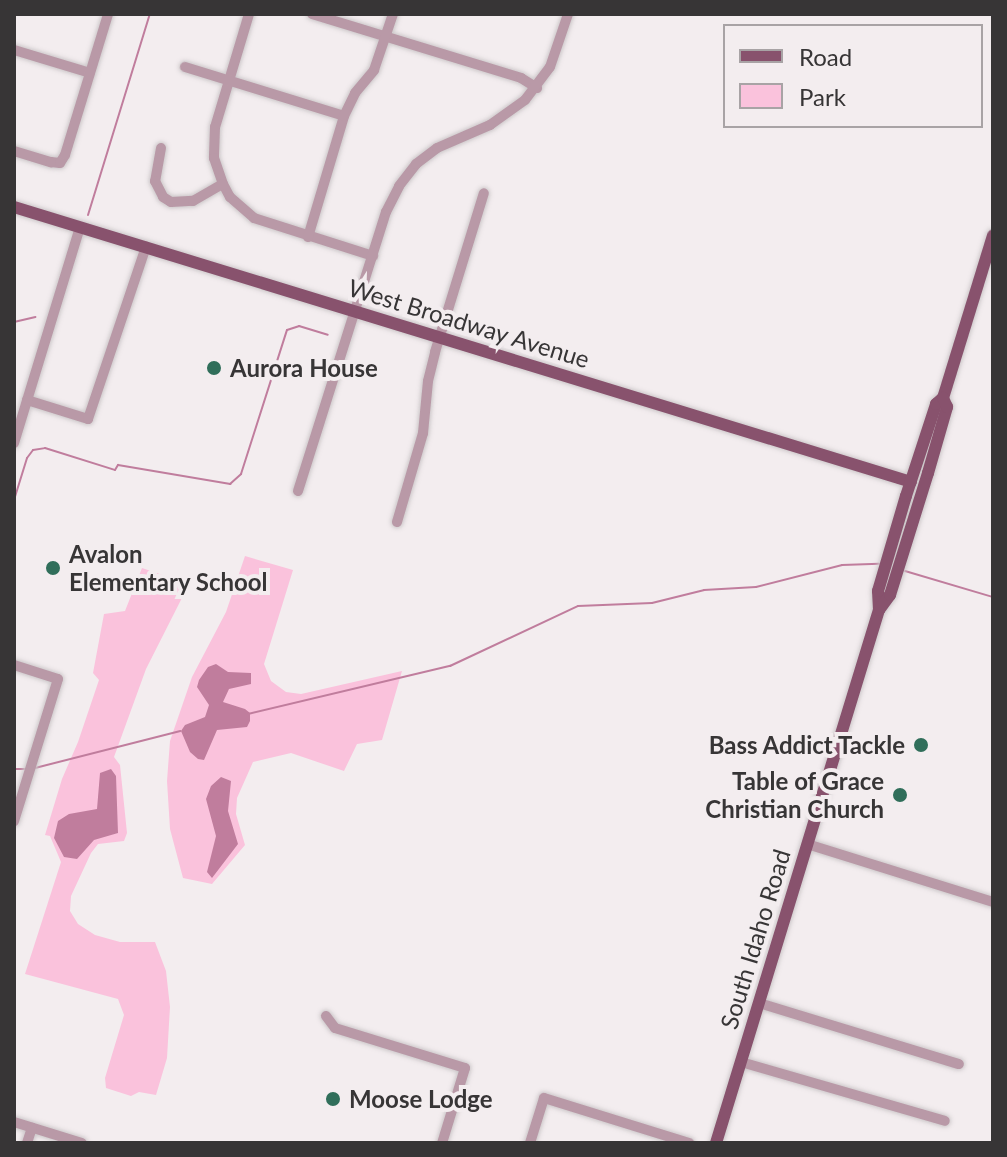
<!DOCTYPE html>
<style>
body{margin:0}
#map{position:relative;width:1007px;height:1157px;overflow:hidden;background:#f3edef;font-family:Lato,sans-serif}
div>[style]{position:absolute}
.green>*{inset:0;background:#fac2dc}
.water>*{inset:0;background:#c07d9d}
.stream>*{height:2px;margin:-1px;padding:0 1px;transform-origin:1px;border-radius:1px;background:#c07d9d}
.roads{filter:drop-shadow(0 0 2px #cdc8ca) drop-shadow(0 0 2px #cdc8ca)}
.minor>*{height:10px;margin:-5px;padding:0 5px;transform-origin:5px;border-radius:5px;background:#b999a7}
.major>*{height:12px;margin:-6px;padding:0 6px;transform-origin:6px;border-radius:6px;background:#88526d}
.dots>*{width:22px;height:22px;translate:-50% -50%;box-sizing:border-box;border:4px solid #f3edef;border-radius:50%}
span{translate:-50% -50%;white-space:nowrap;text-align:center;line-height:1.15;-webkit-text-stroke:8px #f3edef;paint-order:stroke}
.street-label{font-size:24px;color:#373536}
.poi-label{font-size:24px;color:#373536;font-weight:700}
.left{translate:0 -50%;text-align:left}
.right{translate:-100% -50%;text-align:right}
.frame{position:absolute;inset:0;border:16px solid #373536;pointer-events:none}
.legend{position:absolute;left:723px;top:24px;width:260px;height:104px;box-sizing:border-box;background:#f3edef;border:2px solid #a8a3a5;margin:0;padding:10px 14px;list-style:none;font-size:24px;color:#373536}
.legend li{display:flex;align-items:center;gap:16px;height:40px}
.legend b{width:40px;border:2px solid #a8a3a5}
</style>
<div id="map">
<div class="green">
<i style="clip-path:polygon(245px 556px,293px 570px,264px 664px,271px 681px,286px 692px,301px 694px,402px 671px,382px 740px,357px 744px,344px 771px,291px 753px,253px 762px,237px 798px,236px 814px,245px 845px,212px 884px,183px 878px,170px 829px,167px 781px,170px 741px,192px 677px,226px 612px)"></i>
<i style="clip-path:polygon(142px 568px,189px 584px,146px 669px,114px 757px,120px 765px,127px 833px,124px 841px,98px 844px,91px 853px,71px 896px,70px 911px,78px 924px,95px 935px,120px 942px,155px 942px,166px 971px,170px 1007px,167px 1058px,156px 1095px,139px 1092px,131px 1096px,106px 1088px,105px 1078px,124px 1015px,118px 999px,25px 974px,61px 862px,50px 836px,45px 835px,62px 779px,78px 742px,99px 680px,93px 673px,104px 614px,125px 611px)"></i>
</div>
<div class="water">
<i style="clip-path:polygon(216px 664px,228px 672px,251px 673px,251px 684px,229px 689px,223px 702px,245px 709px,250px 713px,250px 721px,247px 727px,217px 730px,204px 760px,198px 759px,190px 752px,181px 731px,185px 725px,205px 717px,209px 705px,197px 687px,199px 680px,208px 667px)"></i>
<i style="clip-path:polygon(111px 769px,116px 776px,118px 833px,94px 840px,77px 859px,64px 857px,54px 838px,58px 821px,69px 814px,97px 809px,100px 773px)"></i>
<i style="clip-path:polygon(221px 777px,231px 781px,228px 811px,238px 844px,212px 878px,207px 872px,216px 836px,206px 799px,211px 786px)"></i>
</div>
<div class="stream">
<i style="left:88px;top:215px;width:210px;rotate:-72.9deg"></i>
<i style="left:14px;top:322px;width:22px;rotate:-13deg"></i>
<i style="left:14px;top:500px;width:44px;rotate:-72.8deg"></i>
<i style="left:27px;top:458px;width:10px;rotate:-53deg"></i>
<i style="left:33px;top:450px;width:12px;rotate:-9deg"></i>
<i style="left:45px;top:448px;width:73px;rotate:17.4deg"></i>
<i style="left:115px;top:470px;width:6px;rotate:-59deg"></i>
<i style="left:118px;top:465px;width:114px;rotate:9.6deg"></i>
<i style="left:230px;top:484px;width:15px;rotate:-42deg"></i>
<i style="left:241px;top:474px;width:151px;rotate:-72.3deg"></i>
<i style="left:287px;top:330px;width:13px;rotate:-18deg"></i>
<i style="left:299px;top:326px;width:30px;rotate:17deg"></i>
<i style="left:905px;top:571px;width:92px;rotate:16.5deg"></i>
<i style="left:248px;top:714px;width:208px;rotate:-13.4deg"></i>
<i style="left:450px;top:666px;width:141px;rotate:-25.1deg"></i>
<i style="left:578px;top:606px;width:74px;rotate:-2.3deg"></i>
<i style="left:652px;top:603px;width:54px;rotate:-14deg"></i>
<i style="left:704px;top:590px;width:52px;rotate:-3.3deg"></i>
<i style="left:756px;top:587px;width:89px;rotate:-14.3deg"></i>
<i style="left:842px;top:565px;width:37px;rotate:-2deg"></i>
<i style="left:35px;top:768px;width:150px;rotate:-14.3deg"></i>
<i style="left:14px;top:769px;width:11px"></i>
</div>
<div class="roads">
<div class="minor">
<i style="left:249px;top:14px;width:118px;rotate:106.7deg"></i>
<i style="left:215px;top:127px;width:31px;rotate:92deg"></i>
<i style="left:214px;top:158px;width:28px;rotate:71deg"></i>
<i style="left:223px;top:184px;width:15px;rotate:62deg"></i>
<i style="left:230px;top:197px;width:32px;rotate:41deg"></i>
<i style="left:254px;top:218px;width:125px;rotate:17.7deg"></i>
<i style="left:312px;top:14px;width:219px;rotate:17deg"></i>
<i style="left:521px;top:78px;width:19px;rotate:32deg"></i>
<i style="left:14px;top:50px;width:79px;rotate:16.8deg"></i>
<i style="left:185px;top:67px;width:166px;rotate:17.1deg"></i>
<i style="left:161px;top:148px;width:34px;rotate:100deg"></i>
<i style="left:155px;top:181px;width:18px;rotate:63deg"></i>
<i style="left:163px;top:197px;width:9px;rotate:32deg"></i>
<i style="left:171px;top:202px;width:22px;rotate:-3deg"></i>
<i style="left:193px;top:201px;width:34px;rotate:-30deg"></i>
<i style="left:14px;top:151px;width:39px;rotate:17deg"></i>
<i style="left:51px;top:162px;width:9px;rotate:6deg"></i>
<i style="left:60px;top:163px;width:9px;rotate:-58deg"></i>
<i style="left:65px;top:155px;width:147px;rotate:-73deg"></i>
<i style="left:308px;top:237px;width:126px;rotate:-73.4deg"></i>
<i style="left:344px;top:116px;width:25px;rotate:-64deg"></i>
<i style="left:355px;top:93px;width:30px;rotate:-50deg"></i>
<i style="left:374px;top:70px;width:59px;rotate:-71.3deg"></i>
<i style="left:27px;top:400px;width:64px;rotate:17.3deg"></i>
<i style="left:88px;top:419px;width:182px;rotate:-71.4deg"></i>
<i style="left:14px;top:443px;width:226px;rotate:-73deg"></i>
<i style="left:298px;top:491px;width:293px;rotate:-72.5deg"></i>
<i style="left:386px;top:212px;width:29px;rotate:-63deg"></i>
<i style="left:399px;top:186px;width:28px;rotate:-52deg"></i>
<i style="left:416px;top:164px;width:26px;rotate:-37deg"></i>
<i style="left:437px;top:148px;width:58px;rotate:-23.5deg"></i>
<i style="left:490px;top:125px;width:43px;rotate:-35.5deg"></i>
<i style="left:525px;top:100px;width:41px;rotate:-52.9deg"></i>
<i style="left:550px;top:67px;width:56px;rotate:-71.2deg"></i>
<i style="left:397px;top:522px;width:93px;rotate:-73.7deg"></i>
<i style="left:423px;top:433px;width:52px;rotate:-84.5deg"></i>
<i style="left:428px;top:381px;width:30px;rotate:-76deg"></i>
<i style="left:435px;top:352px;width:166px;rotate:-72.9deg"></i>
<i style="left:14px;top:665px;width:46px;rotate:17.7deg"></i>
<i style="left:58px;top:679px;width:149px;rotate:107.2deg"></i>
<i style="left:807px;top:844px;width:195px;rotate:17.3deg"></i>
<i style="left:759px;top:1003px;width:209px;rotate:17deg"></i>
<i style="left:326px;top:1016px;width:15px;rotate:53deg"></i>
<i style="left:335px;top:1028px;width:136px;rotate:17.1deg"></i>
<i style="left:465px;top:1068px;width:78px;rotate:107deg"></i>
<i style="left:741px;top:1062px;width:212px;rotate:16.1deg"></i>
<i style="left:14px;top:1122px;width:71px;rotate:17.2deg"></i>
<i style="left:27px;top:1143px;width:16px;rotate:-72deg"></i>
<i style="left:530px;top:1143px;width:47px;rotate:-72.7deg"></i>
<i style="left:544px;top:1098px;width:152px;rotate:17.2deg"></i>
</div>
<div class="major">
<i style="left:14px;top:207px;width:938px;rotate:17.04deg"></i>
<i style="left:879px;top:610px;width:19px;rotate:-93deg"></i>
<i style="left:878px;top:591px;width:99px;rotate:-73.6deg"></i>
<i style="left:906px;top:496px;width:97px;rotate:-71.9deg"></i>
<i style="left:936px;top:404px;width:9px;rotate:-41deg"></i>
<i style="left:943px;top:398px;width:170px;rotate:-72.9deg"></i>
<i style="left:716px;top:1143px;width:557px;rotate:-73deg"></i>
<i style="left:879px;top:610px;width:19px;rotate:-54deg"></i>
<i style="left:890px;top:595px;width:128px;rotate:-72.7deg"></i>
<i style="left:928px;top:473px;width:69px;rotate:-73.9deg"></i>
<i style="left:947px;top:407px;width:10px;rotate:-114deg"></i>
</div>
</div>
<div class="dots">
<i style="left:214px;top:368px;background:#306e5a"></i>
<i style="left:53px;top:568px;background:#306e5a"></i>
<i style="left:921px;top:745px;background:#306e5a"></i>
<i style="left:900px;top:795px;background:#306e5a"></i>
<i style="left:333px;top:1099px;background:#306e5a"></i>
</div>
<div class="street-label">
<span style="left:469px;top:323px;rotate:17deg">West Broadway Avenue</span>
<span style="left:755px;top:939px;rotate:-73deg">South Idaho Road</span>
</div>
<div class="poi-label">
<span class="left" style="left:230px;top:368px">Aurora House</span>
<span class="left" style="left:69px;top:568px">Avalon<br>Elementary School</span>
<span class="right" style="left:905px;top:745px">Bass Addict Tackle</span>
<span class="right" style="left:884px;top:795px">Table of Grace<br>Christian Church</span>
<span class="left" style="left:349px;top:1099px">Moose Lodge</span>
</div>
<div class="frame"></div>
<ul class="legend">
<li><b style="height:10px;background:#88526d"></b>Road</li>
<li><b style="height:22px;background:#fac2dc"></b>Park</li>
</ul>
</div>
